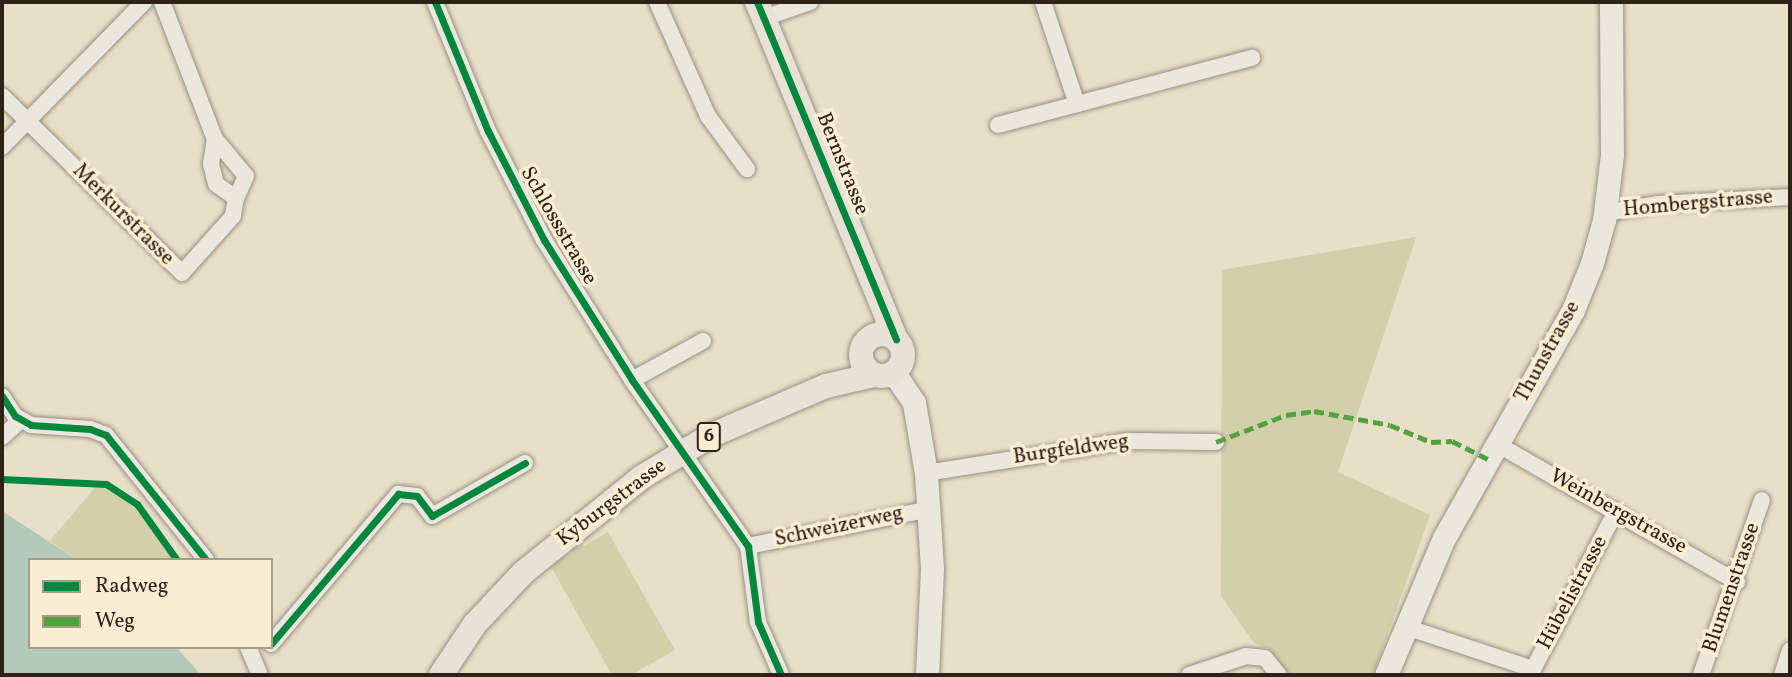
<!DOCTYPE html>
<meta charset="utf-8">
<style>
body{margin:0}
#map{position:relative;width:1792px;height:677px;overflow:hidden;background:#e8dfc8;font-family:Vollkorn,serif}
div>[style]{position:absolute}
.green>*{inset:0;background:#d1d0a8}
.water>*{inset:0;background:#b3c9b9}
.roads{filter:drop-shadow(0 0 2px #979183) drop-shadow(0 0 2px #979183)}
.street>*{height:16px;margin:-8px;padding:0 8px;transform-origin:8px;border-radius:8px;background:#ebe7dc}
.secondary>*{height:23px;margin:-11.5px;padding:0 11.5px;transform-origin:11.5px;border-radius:11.5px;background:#ebe7dc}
.primary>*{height:24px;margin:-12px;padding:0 12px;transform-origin:12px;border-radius:12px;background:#e8e2d6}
.primary>.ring{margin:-12px;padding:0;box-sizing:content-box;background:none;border:24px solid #e8e2d6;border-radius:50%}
.quiet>*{height:5px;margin-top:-2.5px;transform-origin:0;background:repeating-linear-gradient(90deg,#52a240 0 10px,transparent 0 15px)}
.cycleway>*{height:7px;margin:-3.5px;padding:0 3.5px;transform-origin:3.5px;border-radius:3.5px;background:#00873e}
span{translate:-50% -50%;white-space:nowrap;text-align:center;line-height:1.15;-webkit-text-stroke:7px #f8eed3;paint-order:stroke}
.shield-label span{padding:2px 5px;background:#f8eed3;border:2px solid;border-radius:5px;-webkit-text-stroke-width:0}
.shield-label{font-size:19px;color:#2e2216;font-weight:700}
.street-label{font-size:21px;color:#2e2216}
.frame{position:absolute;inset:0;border:4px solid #2e2216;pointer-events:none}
.legend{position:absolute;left:28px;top:558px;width:245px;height:91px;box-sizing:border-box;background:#f8eed3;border:2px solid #a79c87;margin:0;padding:9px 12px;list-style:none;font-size:21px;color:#2e2216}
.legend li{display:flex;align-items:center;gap:14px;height:35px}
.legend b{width:35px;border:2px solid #a79c87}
</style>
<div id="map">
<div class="green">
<i style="clip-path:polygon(1416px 237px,1338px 472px,1430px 515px,1373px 675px,1289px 675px,1266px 648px,1254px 643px,1221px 596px,1222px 270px)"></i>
<i style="clip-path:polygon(97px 485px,134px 505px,175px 560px,77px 560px,50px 541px)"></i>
<i style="clip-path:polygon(608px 532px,675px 650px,631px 675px,612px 675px,550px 565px,573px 552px,570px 547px,581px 541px,584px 546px)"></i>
</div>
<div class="water">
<i style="clip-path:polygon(2px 511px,77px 560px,30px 560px,30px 647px,176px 647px,201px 675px,2px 675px)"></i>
</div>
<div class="roads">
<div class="street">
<i style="left:162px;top:2px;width:147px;rotate:68.9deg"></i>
<i style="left:215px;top:139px;width:48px;rotate:50deg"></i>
<i style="left:246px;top:176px;width:24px;rotate:114deg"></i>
<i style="left:236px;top:198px;width:24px;rotate:-145deg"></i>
<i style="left:216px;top:184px;width:21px;rotate:-104deg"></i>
<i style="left:211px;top:164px;width:25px;rotate:-81deg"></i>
<i style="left:435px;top:2px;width:139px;rotate:67.7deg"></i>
<i style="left:488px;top:131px;width:123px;rotate:62.8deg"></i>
<i style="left:544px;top:240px;width:165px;rotate:57.8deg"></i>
<i style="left:632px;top:380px;width:203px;rotate:55.1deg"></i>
<i style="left:748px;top:546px;width:77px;rotate:82.5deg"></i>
<i style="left:758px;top:622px;width:58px;rotate:66.5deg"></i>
<i style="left:657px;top:2px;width:125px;rotate:65.9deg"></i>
<i style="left:708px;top:116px;width:66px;rotate:53.7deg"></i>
<i style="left:1043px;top:2px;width:108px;rotate:71.6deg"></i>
<i style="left:764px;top:18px;width:49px;rotate:-19.2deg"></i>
<i style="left:2px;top:96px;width:252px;rotate:44.5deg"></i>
<i style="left:182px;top:273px;width:76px;rotate:-48.2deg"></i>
<i style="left:233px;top:216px;width:18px;rotate:-81deg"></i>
<i style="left:998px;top:125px;width:263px;rotate:-14.8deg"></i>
<i style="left:2px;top:147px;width:203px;rotate:-45.6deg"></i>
<i style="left:1605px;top:213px;width:54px;rotate:-9.6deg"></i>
<i style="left:1658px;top:204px;width:132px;rotate:-3deg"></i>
<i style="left:632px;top:380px;width:81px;rotate:-28.8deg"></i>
<i style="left:2px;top:396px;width:24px;rotate:57deg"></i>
<i style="left:15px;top:416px;width:18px;rotate:29deg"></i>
<i style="left:31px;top:425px;width:59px;rotate:3.9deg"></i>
<i style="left:90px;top:429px;width:17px;rotate:21deg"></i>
<i style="left:106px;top:435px;width:160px;rotate:51.3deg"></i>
<i style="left:2px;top:437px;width:24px;rotate:-42deg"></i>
<i style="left:1497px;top:444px;width:277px;rotate:29.9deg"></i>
<i style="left:926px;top:473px;width:205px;rotate:-9deg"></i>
<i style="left:1128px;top:441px;width:88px;rotate:0.7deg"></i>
<i style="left:748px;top:546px;width:186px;rotate:-11.5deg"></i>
<i style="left:1406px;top:627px;width:134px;rotate:18.3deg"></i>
<i style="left:271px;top:644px;width:197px;rotate:-49.7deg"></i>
<i style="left:398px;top:494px;width:19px;rotate:6deg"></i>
<i style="left:417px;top:496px;width:25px;rotate:53deg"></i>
<i style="left:432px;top:516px;width:107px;rotate:-29.7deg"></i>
<i style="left:248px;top:647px;width:30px;rotate:67deg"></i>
<i style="left:1189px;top:675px;width:60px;rotate:-18.4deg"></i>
<i style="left:1246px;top:656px;width:19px;rotate:6deg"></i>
<i style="left:1265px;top:658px;width:22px;rotate:51deg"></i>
<i style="left:1530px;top:675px;width:185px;rotate:-62.3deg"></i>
<i style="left:1701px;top:675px;width:185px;rotate:-70.8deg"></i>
<i style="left:1782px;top:675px;width:26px;rotate:-72deg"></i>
</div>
<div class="secondary">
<i style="left:894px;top:373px;width:36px;rotate:56deg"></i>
<i style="left:914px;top:403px;width:71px;rotate:80.3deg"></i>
<i style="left:926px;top:473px;width:96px;rotate:86.4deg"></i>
<i style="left:932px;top:569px;width:106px;rotate:92.7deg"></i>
<i style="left:1386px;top:675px;width:149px;rotate:-67.1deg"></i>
<i style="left:1444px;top:538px;width:262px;rotate:-60.5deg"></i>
<i style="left:1573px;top:310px;width:51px;rotate:-68deg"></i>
<i style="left:1592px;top:263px;width:45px;rotate:-74.4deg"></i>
<i style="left:1604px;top:220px;width:65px;rotate:-83deg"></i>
<i style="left:1612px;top:155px;width:153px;rotate:-90.4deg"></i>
</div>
<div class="primary">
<i style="left:757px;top:2px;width:365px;rotate:67.6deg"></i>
<i class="ring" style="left:861px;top:334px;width:18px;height:18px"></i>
<i style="left:441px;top:675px;width:61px;rotate:-56.3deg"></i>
<i style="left:475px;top:624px;width:71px;rotate:-46.7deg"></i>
<i style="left:524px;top:572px;width:151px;rotate:-38.8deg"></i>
<i style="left:642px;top:477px;width:82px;rotate:-31deg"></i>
<i style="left:712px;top:435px;width:124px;rotate:-23.3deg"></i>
<i style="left:826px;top:386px;width:49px;rotate:-12.9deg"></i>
</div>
</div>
<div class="quiet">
<i style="left:1216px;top:442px;width:75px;rotate:-21.1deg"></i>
<i style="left:1286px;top:415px;width:28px;rotate:-8deg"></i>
<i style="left:1314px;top:411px;width:77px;rotate:10.4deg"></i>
<i style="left:1390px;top:425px;width:44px;rotate:22.5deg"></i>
<i style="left:1431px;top:442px;width:21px;rotate:-3deg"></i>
<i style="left:1452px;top:441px;width:40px;rotate:26.6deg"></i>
</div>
<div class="cycleway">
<i style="left:435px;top:2px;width:139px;rotate:67.7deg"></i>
<i style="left:488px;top:131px;width:123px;rotate:62.8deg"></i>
<i style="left:544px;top:240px;width:165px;rotate:57.8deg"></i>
<i style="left:632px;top:380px;width:203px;rotate:55.1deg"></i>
<i style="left:748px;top:546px;width:77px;rotate:82.5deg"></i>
<i style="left:758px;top:622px;width:58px;rotate:66.5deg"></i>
<i style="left:757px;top:2px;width:365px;rotate:67.6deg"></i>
<i style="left:2px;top:396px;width:24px;rotate:57deg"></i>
<i style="left:15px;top:416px;width:18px;rotate:29deg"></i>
<i style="left:31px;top:425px;width:59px;rotate:3.9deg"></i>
<i style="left:90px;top:429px;width:17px;rotate:21deg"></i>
<i style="left:106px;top:435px;width:160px;rotate:51.3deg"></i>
<i style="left:2px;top:479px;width:104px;rotate:2.8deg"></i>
<i style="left:106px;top:484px;width:37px;rotate:33deg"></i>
<i style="left:137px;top:504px;width:69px;rotate:54.5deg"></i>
<i style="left:271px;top:644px;width:197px;rotate:-49.7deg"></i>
<i style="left:398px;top:494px;width:19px;rotate:6deg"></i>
<i style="left:417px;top:496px;width:25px;rotate:53deg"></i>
<i style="left:432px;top:516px;width:107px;rotate:-29.7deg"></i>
</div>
<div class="shield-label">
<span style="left:709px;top:437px">6</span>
</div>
<div class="street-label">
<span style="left:842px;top:164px;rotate:68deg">Bernstrasse</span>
<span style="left:1698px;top:204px;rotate:-5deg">Hombergstrasse</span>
<span style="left:123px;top:215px;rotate:45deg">Merkurstrasse</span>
<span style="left:558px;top:226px;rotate:60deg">Schlossstrasse</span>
<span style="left:1548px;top:352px;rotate:-61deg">Thunstrasse</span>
<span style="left:1071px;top:450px;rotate:-8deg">Burgfeldweg</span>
<span style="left:612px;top:503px;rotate:-37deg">Kyburgstrasse</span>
<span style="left:1618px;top:512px;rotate:29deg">Weinbergstrasse</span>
<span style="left:839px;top:527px;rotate:-12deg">Schweizerweg</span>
<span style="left:1732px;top:588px;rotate:-71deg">Blumenstrasse</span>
<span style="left:1573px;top:593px;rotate:-62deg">Hübelistrasse</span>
</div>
<div class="frame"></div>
<ul class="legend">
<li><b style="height:9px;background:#00873e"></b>Radweg</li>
<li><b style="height:9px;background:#52a240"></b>Weg</li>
</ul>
</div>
